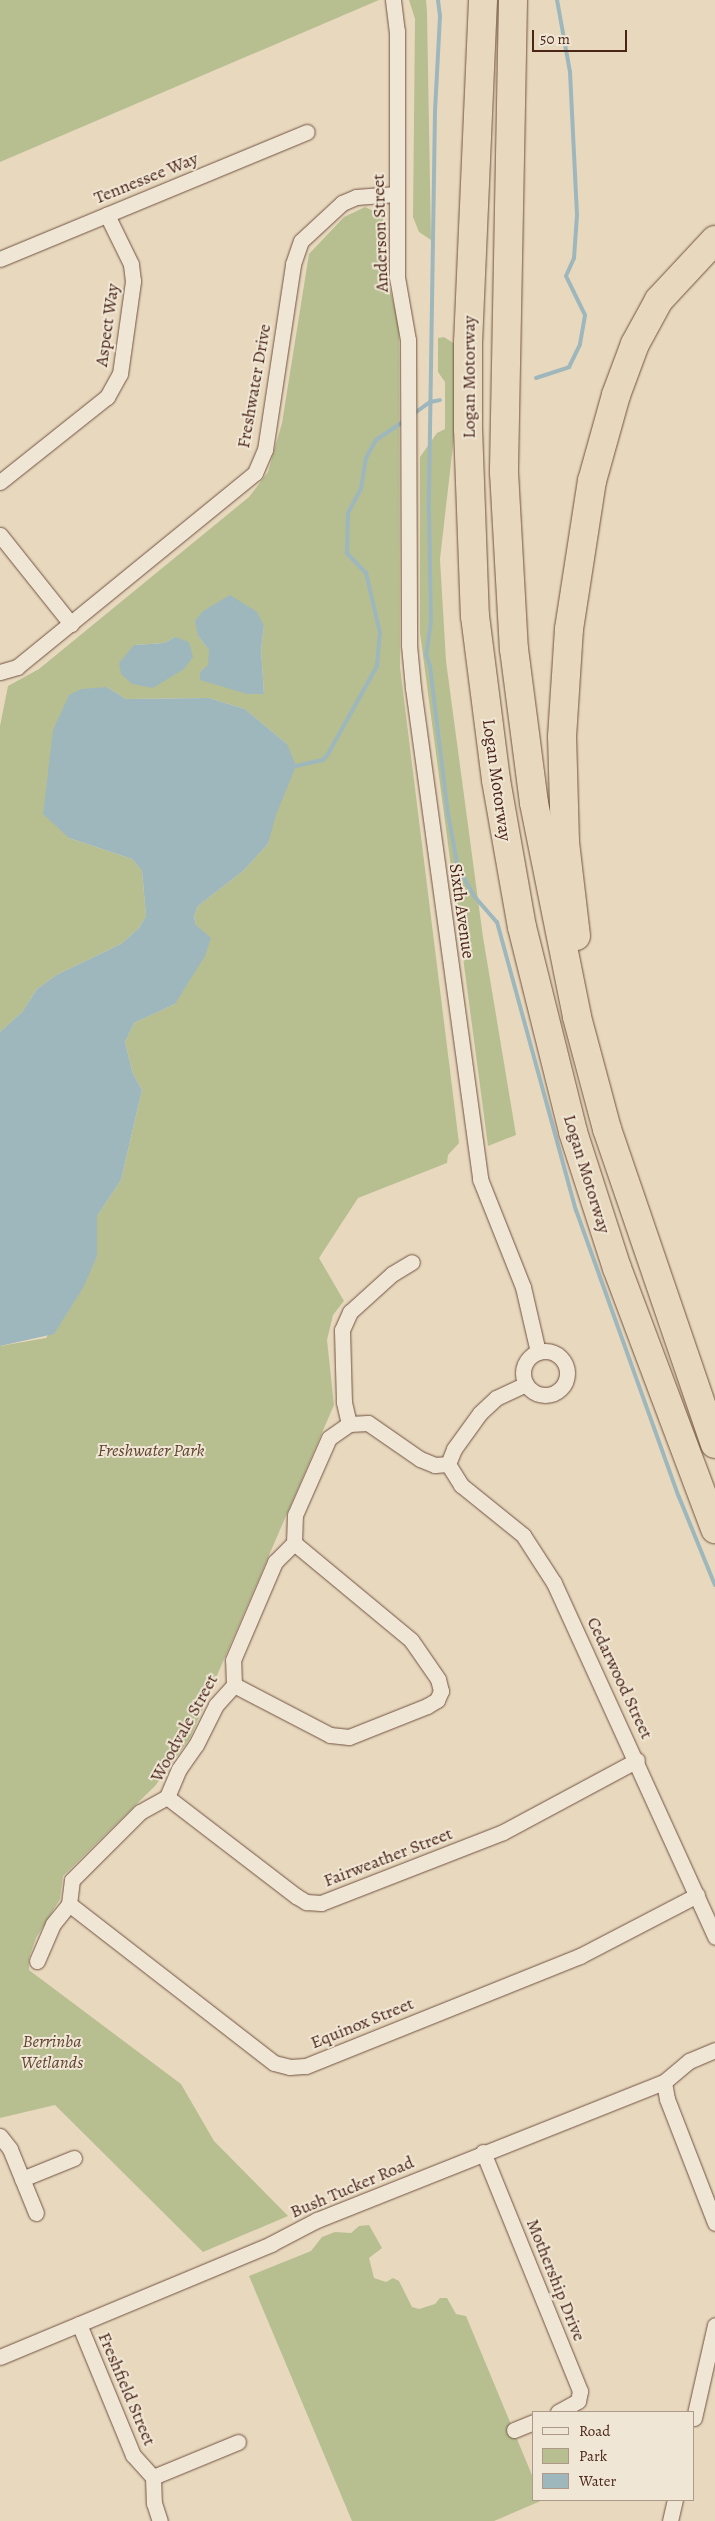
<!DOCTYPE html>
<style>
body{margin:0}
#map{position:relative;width:715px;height:2521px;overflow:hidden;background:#e8d9be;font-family:Alegreya,serif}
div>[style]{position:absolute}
.green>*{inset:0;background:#b7bf90}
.water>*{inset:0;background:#9eb7bd}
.stream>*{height:4px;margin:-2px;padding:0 2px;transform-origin:2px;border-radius:2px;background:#9eb7bd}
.roads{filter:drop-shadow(0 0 1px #725242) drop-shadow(0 0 1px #725242)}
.minor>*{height:15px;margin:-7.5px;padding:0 7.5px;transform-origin:7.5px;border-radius:7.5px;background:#f0e6d5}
.minor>.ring{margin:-7.5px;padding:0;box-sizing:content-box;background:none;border:15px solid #f0e6d5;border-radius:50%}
.motorway>*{height:28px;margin:-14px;padding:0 14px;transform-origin:14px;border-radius:14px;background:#e8d9be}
span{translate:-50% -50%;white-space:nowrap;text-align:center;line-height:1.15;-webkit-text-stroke:4px #f0e6d5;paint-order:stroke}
.street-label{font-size:18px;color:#4a2518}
.park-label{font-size:18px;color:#604430;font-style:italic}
.legend{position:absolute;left:532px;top:2411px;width:162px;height:90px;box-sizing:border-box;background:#f0e6d5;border:1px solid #ae9989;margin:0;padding:6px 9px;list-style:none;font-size:15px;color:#4a2518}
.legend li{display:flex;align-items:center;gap:10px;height:25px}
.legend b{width:25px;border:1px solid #ae9989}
.scale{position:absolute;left:532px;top:30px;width:95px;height:22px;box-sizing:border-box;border:2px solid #4a2518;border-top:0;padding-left:6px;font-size:15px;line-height:18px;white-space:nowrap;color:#4a2518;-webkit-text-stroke:4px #f0e6d5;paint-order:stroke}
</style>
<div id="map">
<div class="green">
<i style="clip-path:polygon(0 0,379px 0,0 162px)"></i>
<i style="clip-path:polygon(409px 0,426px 0,427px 12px,431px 240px,419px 232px,413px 217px,415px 19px)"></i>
<i style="clip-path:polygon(evenodd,365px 207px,382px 215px,384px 223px,385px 267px,399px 327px,400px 667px,459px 1143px,448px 1155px,447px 1163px,358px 1198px,319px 1258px,344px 1301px,333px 1315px,327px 1340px,334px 1405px,190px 1738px,155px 1786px,63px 1876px,60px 1899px,36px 1938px,29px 1958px,29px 1970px,181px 2084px,214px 2141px,288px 2216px,203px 2252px,55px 2105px,0 2118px,0 1346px,46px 1338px,97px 1256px,97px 1216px,121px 1180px,142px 1090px,133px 1074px,125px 1042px,134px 1023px,175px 1004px,196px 925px,194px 916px,198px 906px,243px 871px,268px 844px,287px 744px,245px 709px,209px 698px,126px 699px,107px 687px,69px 838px,132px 859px,142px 871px,146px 916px,139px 928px,121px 944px,58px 974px,37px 989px,22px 1012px,0 1032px,0 726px,8px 686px,39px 669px,249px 497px,268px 472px,282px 423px,309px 254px,344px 217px,365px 207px,264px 626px,261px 650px,264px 694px,200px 672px,209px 665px,209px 650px,198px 636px,264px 626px,365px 207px,175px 637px,153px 688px,134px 645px,164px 643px,175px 637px)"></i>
<i style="clip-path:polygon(444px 337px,455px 344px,455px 428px,440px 559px,446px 661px,483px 937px,516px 1135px,488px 1146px,420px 633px,420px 457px,437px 433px,445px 429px,445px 382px,438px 372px,438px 338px)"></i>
<i style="clip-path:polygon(369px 2225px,382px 2248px,369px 2258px,374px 2278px,386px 2282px,393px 2278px,399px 2281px,412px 2307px,419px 2309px,435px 2304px,440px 2298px,447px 2298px,456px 2314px,466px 2316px,534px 2480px,534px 2500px,543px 2500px,494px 2521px,352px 2521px,249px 2276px,311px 2251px,322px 2237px,335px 2232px,351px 2233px,359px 2226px)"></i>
</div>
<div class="water">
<i style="clip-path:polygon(230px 595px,257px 612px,264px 626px,261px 650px,264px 694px,247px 694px,200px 680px,200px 672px,208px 665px,209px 650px,198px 636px,195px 621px,203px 611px)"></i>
<i style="clip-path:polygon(175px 637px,189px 642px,193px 657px,184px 669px,153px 688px,132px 684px,121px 674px,119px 663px,134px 645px,164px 643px)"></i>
<i style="clip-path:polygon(107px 687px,126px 699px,209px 698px,245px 709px,287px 744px,296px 766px,276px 815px,268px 844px,243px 871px,198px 906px,194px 916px,196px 925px,211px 938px,205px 956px,175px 1004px,134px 1023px,125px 1042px,133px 1074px,142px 1090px,121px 1180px,97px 1216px,97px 1256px,83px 1288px,54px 1334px,0 1346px,0 1032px,22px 1012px,37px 989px,58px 974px,121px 944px,139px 928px,146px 916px,142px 871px,132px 859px,69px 838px,43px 814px,53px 730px,69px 695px,81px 689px)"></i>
</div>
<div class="stream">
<i style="left:438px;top:0;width:16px;rotate:83deg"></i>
<i style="left:440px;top:16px;width:96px;rotate:93deg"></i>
<i style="left:435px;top:112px;width:399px;rotate:90.9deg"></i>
<i style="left:429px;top:511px;width:110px;rotate:89deg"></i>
<i style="left:431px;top:621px;width:34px;rotate:98deg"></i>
<i style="left:426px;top:655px;width:12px;rotate:70deg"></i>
<i style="left:430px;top:666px;width:149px;rotate:83.1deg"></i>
<i style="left:448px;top:814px;width:55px;rotate:79.5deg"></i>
<i style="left:458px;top:868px;width:32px;rotate:60deg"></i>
<i style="left:474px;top:896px;width:35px;rotate:49deg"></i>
<i style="left:497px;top:922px;width:299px;rotate:74.7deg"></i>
<i style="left:576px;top:1210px;width:305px;rotate:70.3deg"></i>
<i style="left:679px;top:1497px;width:95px;rotate:67.8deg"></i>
<i style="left:536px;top:378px;width:35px;rotate:-18deg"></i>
<i style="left:569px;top:367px;width:25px;rotate:-64deg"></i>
<i style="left:580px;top:344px;width:29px;rotate:-80deg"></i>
<i style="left:585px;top:315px;width:43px;rotate:-116deg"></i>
<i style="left:566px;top:276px;width:20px;rotate:-66deg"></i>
<i style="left:574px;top:258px;width:43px;rotate:-86deg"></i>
<i style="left:577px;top:215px;width:143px;rotate:-92.8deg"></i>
<i style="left:570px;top:72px;width:73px;rotate:-100.2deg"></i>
<i style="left:412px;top:415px;width:22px;rotate:-36deg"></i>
<i style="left:430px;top:402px;width:10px;rotate:-11deg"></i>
<i style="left:296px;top:766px;width:28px;rotate:-13deg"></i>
<i style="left:323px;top:760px;width:8px;rotate:-50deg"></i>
<i style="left:328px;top:754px;width:101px;rotate:-60.9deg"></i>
<i style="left:377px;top:666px;width:33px;rotate:-85deg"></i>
<i style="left:380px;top:633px;width:62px;rotate:-103.1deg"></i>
<i style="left:366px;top:573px;width:28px;rotate:-134deg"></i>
<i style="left:347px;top:553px;width:40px;rotate:-88.6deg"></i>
<i style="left:348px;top:513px;width:27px;rotate:-62deg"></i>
<i style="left:361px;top:489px;width:31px;rotate:-81deg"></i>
<i style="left:366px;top:458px;width:21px;rotate:-61deg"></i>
<i style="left:376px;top:440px;width:34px;rotate:-34deg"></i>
</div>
<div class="roads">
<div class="minor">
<i style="left:393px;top:0;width:31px;rotate:83deg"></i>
<i style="left:397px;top:31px;width:246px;rotate:90deg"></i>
<i style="left:397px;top:277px;width:64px;rotate:80.1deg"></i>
<i style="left:408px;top:340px;width:305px;rotate:89.8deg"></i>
<i style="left:409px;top:645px;width:43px;rotate:84.7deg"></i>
<i style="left:413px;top:688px;width:496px;rotate:82.2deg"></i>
<i style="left:480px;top:1179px;width:116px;rotate:68.3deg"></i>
<i style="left:523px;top:1287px;width:67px;rotate:77deg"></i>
<i style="left:0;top:259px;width:332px;rotate:-22.5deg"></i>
<i style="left:0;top:482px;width:137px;rotate:-38.5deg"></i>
<i style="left:107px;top:397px;width:26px;rotate:-61deg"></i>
<i style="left:120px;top:374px;width:94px;rotate:-82deg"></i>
<i style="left:133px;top:281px;width:17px;rotate:-97deg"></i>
<i style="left:131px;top:264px;width:55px;rotate:-116.1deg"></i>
<i style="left:0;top:535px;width:114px;rotate:51.4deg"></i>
<i style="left:0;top:672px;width:18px;rotate:-16deg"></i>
<i style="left:17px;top:667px;width:307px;rotate:-39.2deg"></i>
<i style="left:255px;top:473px;width:25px;rotate:-67deg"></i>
<i style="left:265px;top:450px;width:188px;rotate:-81.4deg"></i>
<i style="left:293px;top:264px;width:24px;rotate:-71deg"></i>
<i style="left:301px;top:241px;width:56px;rotate:-42.8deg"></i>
<i style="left:342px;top:203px;width:15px;rotate:-23deg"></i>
<i style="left:356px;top:197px;width:40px;rotate:-4.3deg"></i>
<i class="ring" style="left:523px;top:1351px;width:29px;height:29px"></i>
<i style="left:349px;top:1424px;width:23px;rotate:-103deg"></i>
<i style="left:344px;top:1402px;width:72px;rotate:-91.6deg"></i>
<i style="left:342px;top:1330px;width:20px;rotate:-66deg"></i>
<i style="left:350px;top:1312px;width:57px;rotate:-42.1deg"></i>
<i style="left:392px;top:1274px;width:23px;rotate:-31deg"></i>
<i style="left:448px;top:1464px;width:25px;rotate:58deg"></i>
<i style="left:461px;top:1485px;width:80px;rotate:38.9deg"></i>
<i style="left:523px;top:1535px;width:57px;rotate:57.1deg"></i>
<i style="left:554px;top:1583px;width:389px;rotate:65.5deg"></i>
<i style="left:448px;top:1464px;width:16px;rotate:-68deg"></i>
<i style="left:454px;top:1449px;width:44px;rotate:-54.2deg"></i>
<i style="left:480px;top:1413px;width:22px;rotate:-43deg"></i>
<i style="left:496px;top:1398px;width:33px;rotate:-25deg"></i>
<i style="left:234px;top:1685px;width:108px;rotate:27.5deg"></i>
<i style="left:330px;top:1735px;width:19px;rotate:6deg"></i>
<i style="left:349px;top:1737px;width:84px;rotate:-21.7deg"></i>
<i style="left:427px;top:1706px;width:12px;rotate:-31deg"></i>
<i style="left:437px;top:1700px;width:10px;rotate:-66deg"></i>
<i style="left:441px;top:1691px;width:12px;rotate:-104deg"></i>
<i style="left:438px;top:1679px;width:47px;rotate:-124.7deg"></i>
<i style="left:411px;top:1640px;width:152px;rotate:-140.3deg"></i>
<i style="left:167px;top:1797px;width:163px;rotate:37.5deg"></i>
<i style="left:296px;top:1896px;width:12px;rotate:31deg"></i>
<i style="left:306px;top:1902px;width:15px;rotate:4deg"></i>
<i style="left:321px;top:1903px;width:195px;rotate:-21.3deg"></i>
<i style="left:503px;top:1832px;width:152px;rotate:-28.2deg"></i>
<i style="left:69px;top:1904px;width:259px;rotate:37.8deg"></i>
<i style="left:274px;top:2063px;width:16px;rotate:14deg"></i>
<i style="left:290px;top:2067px;width:16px;rotate:-4deg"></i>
<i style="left:306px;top:2066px;width:295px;rotate:-21.9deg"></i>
<i style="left:580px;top:1956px;width:132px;rotate:-27.5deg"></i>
<i style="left:37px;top:1961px;width:40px;rotate:-66.6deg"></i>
<i style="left:53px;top:1924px;width:26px;rotate:-51deg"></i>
<i style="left:69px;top:1904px;width:24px;rotate:-83deg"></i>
<i style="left:72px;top:1880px;width:96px;rotate:-45deg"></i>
<i style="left:140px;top:1812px;width:31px;rotate:-29deg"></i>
<i style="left:167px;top:1797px;width:30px;rotate:-67deg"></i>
<i style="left:179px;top:1769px;width:29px;rotate:-55deg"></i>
<i style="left:196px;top:1745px;width:45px;rotate:-63.4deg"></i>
<i style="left:216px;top:1705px;width:27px;rotate:-48deg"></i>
<i style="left:234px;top:1685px;width:25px;rotate:-92deg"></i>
<i style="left:233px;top:1660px;width:107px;rotate:-66.8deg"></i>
<i style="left:275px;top:1562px;width:27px;rotate:-45deg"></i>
<i style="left:294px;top:1543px;width:28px;rotate:-88deg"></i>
<i style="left:295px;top:1515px;width:84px;rotate:-66.2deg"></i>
<i style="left:329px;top:1438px;width:24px;rotate:-35deg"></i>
<i style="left:349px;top:1424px;width:19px;rotate:-3deg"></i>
<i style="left:368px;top:1423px;width:63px;rotate:34.7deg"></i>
<i style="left:420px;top:1459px;width:16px;rotate:22deg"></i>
<i style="left:435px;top:1465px;width:13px;rotate:-4deg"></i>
<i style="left:664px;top:2082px;width:17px;rotate:80deg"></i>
<i style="left:667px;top:2099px;width:133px;rotate:68.8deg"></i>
<i style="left:0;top:2136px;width:16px;rotate:52deg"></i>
<i style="left:10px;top:2149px;width:69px;rotate:67.9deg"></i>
<i style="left:483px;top:2152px;width:258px;rotate:67.9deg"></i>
<i style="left:580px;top:2391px;width:10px;rotate:101deg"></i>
<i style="left:578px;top:2401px;width:23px;rotate:151deg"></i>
<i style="left:22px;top:2179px;width:56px;rotate:-22deg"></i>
<i style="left:79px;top:2324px;width:142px;rotate:67.6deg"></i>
<i style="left:133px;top:2455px;width:30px;rotate:48deg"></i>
<i style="left:153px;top:2477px;width:26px;rotate:88deg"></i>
<i style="left:154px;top:2503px;width:19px;rotate:72deg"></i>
<i style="left:0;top:2357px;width:294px;rotate:-22.6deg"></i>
<i style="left:271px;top:2244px;width:52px;rotate:-27.6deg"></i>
<i style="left:317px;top:2220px;width:373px;rotate:-21.7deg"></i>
<i style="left:664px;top:2082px;width:33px;rotate:-40deg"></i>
<i style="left:689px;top:2061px;width:28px;rotate:-23deg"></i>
<i style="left:694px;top:2418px;width:95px;rotate:-77.3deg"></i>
<i style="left:514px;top:2430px;width:22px;rotate:-22deg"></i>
<i style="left:153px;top:2477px;width:92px;rotate:-22.4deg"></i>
<i style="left:670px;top:2521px;width:22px;rotate:-77deg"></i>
</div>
<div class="motorway">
<i style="left:483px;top:0;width:342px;rotate:92.5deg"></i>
<i style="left:468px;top:342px;width:86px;rotate:90deg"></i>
<i style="left:468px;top:428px;width:188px;rotate:87.9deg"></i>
<i style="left:475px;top:616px;width:165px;rotate:82.7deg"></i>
<i style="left:496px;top:780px;width:149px;rotate:80deg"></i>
<i style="left:522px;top:927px;width:211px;rotate:76deg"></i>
<i style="left:573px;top:1132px;width:143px;rotate:72.1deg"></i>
<i style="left:617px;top:1268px;width:279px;rotate:69.4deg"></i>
<i style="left:513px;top:0;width:472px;rotate:91.1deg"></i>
<i style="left:504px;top:472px;width:177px;rotate:86.8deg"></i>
<i style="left:514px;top:649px;width:155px;rotate:82.6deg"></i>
<i style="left:534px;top:803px;width:218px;rotate:78.6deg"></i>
<i style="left:577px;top:1017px;width:116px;rotate:75deg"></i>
<i style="left:607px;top:1129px;width:333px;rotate:71.1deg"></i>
<i style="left:576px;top:936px;width:95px;rotate:-96.7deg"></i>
<i style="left:565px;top:842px;width:105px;rotate:-91.6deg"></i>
<i style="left:562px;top:737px;width:108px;rotate:-86.3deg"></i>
<i style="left:569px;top:629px;width:150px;rotate:-81.2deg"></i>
<i style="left:592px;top:481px;width:89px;rotate:-74.4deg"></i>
<i style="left:616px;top:395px;width:54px;rotate:-69.6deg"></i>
<i style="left:635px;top:344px;width:50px;rotate:-61.4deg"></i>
<i style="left:659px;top:300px;width:82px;rotate:-47deg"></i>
</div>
</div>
<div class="street-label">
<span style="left:146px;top:178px;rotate:-22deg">Tennessee Way</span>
<span style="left:380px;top:233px;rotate:-92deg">Anderson Street</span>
<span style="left:107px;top:325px;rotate:-82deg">Aspect Way</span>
<span style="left:469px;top:377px;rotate:-90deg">Logan Motorway</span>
<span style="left:254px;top:386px;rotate:-80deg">Freshwater Drive</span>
<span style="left:497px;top:780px;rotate:82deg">Logan Motorway</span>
<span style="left:462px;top:911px;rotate:82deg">Sixth Avenue</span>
<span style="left:587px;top:1174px;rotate:73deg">Logan Motorway</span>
<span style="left:620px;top:1678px;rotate:65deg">Cedarwood Street</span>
<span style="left:184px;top:1728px;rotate:-61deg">Woodvale Street</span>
<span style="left:388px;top:1857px;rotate:-21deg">Fairweather Street</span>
<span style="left:362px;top:2023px;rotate:-22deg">Equinox Street</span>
<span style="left:352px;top:2187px;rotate:-23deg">Bush Tucker Road</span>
<span style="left:556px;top:2280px;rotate:68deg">Mothership Drive</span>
<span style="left:127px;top:2389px;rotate:67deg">Freshfield Street</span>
</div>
<div class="park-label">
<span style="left:151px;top:1450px">Freshwater Park</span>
<span style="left:52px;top:2052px">Berrinba<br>Wetlands</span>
</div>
<ul class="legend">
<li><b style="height:6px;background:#f0e6d5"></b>Road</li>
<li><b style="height:14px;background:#b7bf90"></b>Park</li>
<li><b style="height:14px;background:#9eb7bd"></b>Water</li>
</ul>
<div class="scale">50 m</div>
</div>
